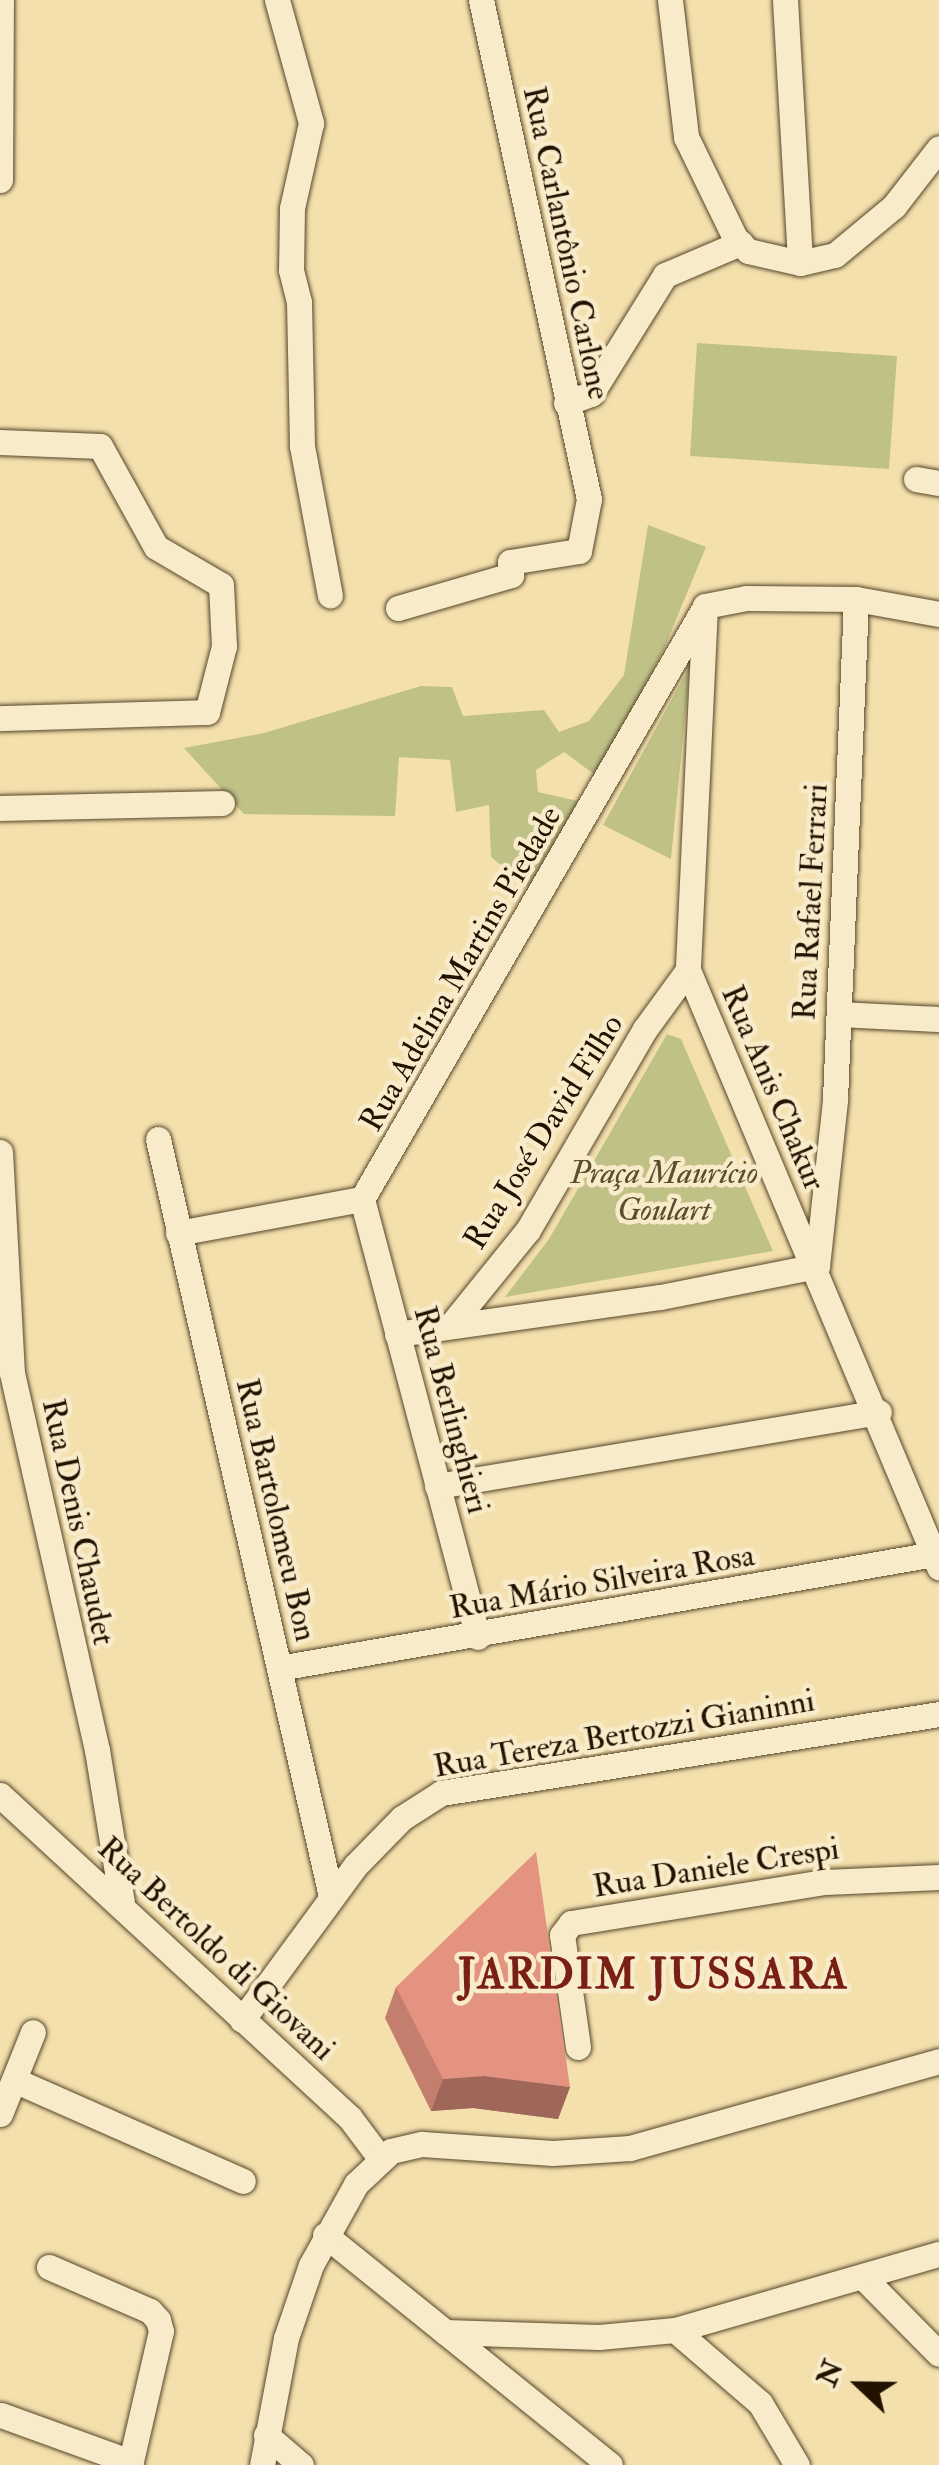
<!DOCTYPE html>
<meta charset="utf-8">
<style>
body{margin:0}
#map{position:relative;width:939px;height:2465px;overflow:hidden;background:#f4e0ad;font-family:"IM FELL Double Pica",serif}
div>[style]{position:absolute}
.green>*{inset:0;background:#bfc187}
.roads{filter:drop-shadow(0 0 2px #56462b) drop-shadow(0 0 2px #56462b)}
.minor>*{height:25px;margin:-12.5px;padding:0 12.5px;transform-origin:12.5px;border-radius:12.5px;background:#f8ebca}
.wall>*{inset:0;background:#c37e6e}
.shaded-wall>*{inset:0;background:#9f675a}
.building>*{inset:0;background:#e39380}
span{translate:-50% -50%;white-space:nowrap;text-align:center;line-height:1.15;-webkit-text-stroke:9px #f8ebca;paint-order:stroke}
.street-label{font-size:32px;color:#221200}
.park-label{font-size:32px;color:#594f2f;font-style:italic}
.district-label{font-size:42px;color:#7a1f14;font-weight:700;letter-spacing:2.5px}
.north{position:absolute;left:809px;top:2335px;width:100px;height:100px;-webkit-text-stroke:8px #f8ebca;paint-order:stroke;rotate:292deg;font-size:28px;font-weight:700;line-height:40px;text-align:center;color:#221200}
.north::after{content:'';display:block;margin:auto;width:35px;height:45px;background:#221200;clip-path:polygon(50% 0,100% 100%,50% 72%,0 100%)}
</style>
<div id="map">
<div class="green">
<i style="clip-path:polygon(697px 343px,897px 356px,889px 469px,690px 456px)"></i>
<i style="clip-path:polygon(648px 525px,706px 547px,664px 649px,598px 777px,564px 752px,536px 770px,538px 792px,578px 801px,532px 890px,491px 857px,489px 805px,456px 812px,450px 760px,399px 757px,395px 816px,244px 814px,184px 748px,264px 733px,421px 686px,452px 687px,463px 716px,544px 710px,559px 732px,589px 721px,624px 675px)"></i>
<i style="clip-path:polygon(690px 666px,671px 859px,603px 825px)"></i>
<i style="clip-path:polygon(667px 1034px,681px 1039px,773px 1251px,505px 1297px,549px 1239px)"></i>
</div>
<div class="roads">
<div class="minor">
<i style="left:277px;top:0;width:128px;rotate:74.5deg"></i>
<i style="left:311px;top:123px;width:87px;rotate:102.6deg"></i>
<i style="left:292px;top:208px;width:62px;rotate:90.9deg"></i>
<i style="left:291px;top:270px;width:33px;rotate:76deg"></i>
<i style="left:299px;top:302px;width:144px;rotate:88.8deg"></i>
<i style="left:302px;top:446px;width:152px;rotate:79.4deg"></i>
<i style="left:670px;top:0;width:138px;rotate:83.3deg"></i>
<i style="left:686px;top:137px;width:112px;rotate:64.1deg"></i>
<i style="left:735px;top:238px;width:18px;rotate:45deg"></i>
<i style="left:748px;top:251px;width:53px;rotate:13deg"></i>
<i style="left:800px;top:263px;width:36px;rotate:-13deg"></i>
<i style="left:835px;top:255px;width:77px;rotate:-39.7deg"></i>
<i style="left:894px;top:206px;width:73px;rotate:-52.2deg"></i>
<i style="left:785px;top:0;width:263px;rotate:86.7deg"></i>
<i style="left:0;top:180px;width:180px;rotate:-89.7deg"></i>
<i style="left:566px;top:403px;width:27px;rotate:-20deg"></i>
<i style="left:591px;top:394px;width:140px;rotate:-58.1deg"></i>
<i style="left:665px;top:275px;width:82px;rotate:-23.1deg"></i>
<i style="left:0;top:442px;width:100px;rotate:2.3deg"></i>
<i style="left:100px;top:446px;width:115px;rotate:61deg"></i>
<i style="left:156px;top:547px;width:75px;rotate:30.3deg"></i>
<i style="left:221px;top:585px;width:61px;rotate:87.2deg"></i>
<i style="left:224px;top:646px;width:68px;rotate:104.4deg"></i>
<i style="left:207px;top:712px;width:207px;rotate:178.3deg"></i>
<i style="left:916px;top:479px;width:23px;rotate:10deg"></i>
<i style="left:705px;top:606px;width:364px;rotate:92.7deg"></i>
<i style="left:688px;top:970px;width:648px;rotate:67.2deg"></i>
<i style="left:705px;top:606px;width:42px;rotate:-11deg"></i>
<i style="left:746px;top:598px;width:110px;rotate:0.5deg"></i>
<i style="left:856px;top:599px;width:84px;rotate:10.2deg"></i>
<i style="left:398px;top:608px;width:118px;rotate:-16.3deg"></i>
<i style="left:511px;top:575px;width:13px;rotate:-94deg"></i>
<i style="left:510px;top:562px;width:70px;rotate:-9.1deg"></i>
<i style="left:579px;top:551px;width:53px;rotate:-79.1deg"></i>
<i style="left:589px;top:499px;width:511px;rotate:-102.21deg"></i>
<i style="left:0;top:808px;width:222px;rotate:-1.3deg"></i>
<i style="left:839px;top:1014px;width:100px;rotate:2.9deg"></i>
<i style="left:158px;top:1139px;width:777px;rotate:77.13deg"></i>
<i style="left:0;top:1152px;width:221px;rotate:86.9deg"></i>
<i style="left:12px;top:1373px;width:386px;rotate:77.3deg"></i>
<i style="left:97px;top:1750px;width:154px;rotate:80.7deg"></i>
<i style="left:362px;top:1199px;width:453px;rotate:75.2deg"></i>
<i style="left:178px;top:1233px;width:187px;rotate:-10.5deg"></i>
<i style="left:362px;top:1199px;width:681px;rotate:-59.93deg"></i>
<i style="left:451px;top:1325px;width:122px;rotate:-51deg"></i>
<i style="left:528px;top:1230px;width:233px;rotate:-59.8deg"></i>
<i style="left:645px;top:1029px;width:73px;rotate:-53.9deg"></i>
<i style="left:397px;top:1334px;width:266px;rotate:-8deg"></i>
<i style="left:660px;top:1297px;width:160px;rotate:-11.2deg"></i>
<i style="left:817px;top:1266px;width:168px;rotate:-83.8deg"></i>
<i style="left:835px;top:1099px;width:500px;rotate:-87.59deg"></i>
<i style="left:437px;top:1486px;width:448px;rotate:-9.5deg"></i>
<i style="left:279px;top:1668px;width:665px;rotate:-9.87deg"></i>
<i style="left:0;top:1795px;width:476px;rotate:42.7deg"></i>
<i style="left:350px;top:2118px;width:50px;rotate:53.1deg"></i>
<i style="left:242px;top:2020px;width:192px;rotate:-53.7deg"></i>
<i style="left:356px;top:1865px;width:66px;rotate:-45.6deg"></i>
<i style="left:402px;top:1818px;width:46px;rotate:-32.7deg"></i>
<i style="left:441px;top:1793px;width:504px;rotate:-9.01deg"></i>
<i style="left:578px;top:2047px;width:113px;rotate:-98.1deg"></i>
<i style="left:562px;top:1935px;width:15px;rotate:-53deg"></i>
<i style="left:571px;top:1923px;width:257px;rotate:-9.2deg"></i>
<i style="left:825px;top:1882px;width:114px;rotate:-2.5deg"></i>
<i style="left:14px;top:2080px;width:250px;rotate:23.8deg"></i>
<i style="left:0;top:2114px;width:88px;rotate:-68.1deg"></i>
<i style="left:325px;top:2235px;width:366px;rotate:38.9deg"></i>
<i style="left:49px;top:2267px;width:110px;rotate:23.5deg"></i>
<i style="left:150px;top:2311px;width:12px;rotate:48deg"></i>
<i style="left:158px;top:2320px;width:11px;rotate:75deg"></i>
<i style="left:161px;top:2331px;width:138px;rotate:103deg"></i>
<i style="left:865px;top:2279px;width:105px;rotate:45.4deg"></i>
<i style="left:675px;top:2330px;width:112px;rotate:40.7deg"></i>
<i style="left:760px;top:2403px;width:72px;rotate:59.2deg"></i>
<i style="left:445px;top:2332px;width:154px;rotate:1.9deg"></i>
<i style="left:599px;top:2337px;width:76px;rotate:-5.3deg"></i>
<i style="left:675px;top:2330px;width:275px;rotate:-16.1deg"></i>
<i style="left:1px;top:2415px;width:138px;rotate:19.9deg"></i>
<i style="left:266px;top:2435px;width:46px;rotate:40.6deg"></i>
<i style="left:262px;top:2465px;width:129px;rotate:-79.3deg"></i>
<i style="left:286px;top:2338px;width:77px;rotate:-71.1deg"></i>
<i style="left:311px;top:2265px;width:93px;rotate:-60.9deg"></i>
<i style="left:356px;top:2184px;width:48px;rotate:-43.3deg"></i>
<i style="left:391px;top:2151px;width:32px;rotate:-13deg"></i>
<i style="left:422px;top:2144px;width:131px;rotate:3.9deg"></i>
<i style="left:553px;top:2153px;width:77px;rotate:-3.7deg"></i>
<i style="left:630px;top:2148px;width:321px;rotate:-15.7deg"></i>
</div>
</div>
<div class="wall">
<i style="clip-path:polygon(396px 1987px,570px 2087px,558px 2119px,473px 2108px,431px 2111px,385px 2018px)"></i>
</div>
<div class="shaded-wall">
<i style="clip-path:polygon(484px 2076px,570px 2087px,558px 2119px,473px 2108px,431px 2111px,443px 2079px)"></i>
</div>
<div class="building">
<i style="clip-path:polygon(536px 1852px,570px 2087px,484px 2076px,443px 2079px,396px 1987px)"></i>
</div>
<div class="street-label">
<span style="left:566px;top:243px;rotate:78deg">Rua Carlantônio Carlone</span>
<span style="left:811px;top:902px;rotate:-87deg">Rua Rafael Ferrari</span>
<span style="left:461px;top:969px;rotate:-60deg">Rua Adelina Martins Piedade</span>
<span style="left:773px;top:1088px;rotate:67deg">Rua Anis Chakur</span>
<span style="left:544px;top:1132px;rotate:-58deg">Rua José David Filho</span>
<span style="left:451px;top:1410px;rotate:75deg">Rua Berlinghieri</span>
<span style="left:276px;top:1510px;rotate:77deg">Rua Bartolomeu Bon</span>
<span style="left:78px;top:1522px;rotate:78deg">Rua Denis Chaudet</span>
<span style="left:602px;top:1582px;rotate:-10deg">Rua Mário Silveira Rosa</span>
<span style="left:624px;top:1734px;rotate:-10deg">Rua Tereza Bertozzi Gianinni</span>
<span style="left:716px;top:1868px;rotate:-9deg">Rua Daniele Crespi</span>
<span style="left:216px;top:1949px;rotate:43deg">Rua Bertoldo di Giovani</span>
</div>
<div class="park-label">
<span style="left:664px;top:1192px">Praça Maurício<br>Goulart</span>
</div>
<div class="district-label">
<span style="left:654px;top:1975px">JARDIM JUSSARA</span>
</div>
<div class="north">N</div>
</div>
